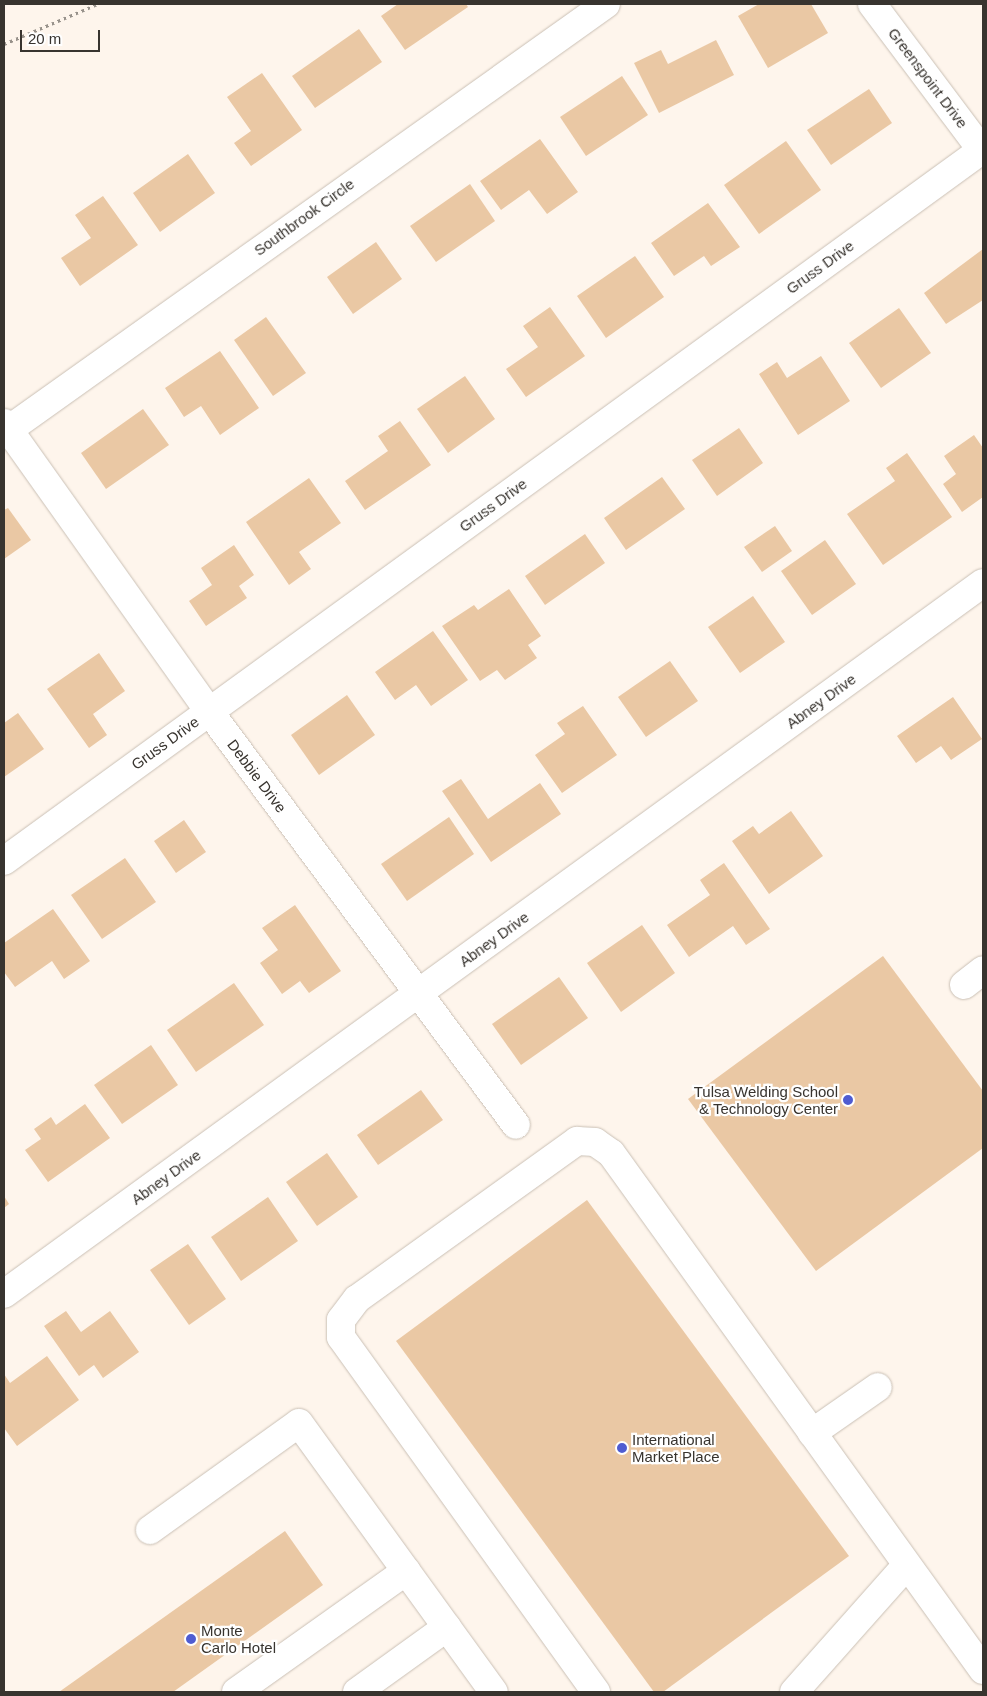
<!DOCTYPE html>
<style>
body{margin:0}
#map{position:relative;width:987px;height:1696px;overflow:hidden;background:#fef5ec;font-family:Arial,sans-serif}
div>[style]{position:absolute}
.building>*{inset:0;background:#eac8a4}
.path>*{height:3px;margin-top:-1.5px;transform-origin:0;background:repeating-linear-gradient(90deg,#97918a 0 2.5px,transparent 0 6.5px)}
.roads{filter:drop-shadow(0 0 1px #cac0b5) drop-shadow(0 0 1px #cac0b5)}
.minor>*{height:28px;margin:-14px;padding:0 14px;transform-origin:14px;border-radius:14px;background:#fff}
.dots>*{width:14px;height:14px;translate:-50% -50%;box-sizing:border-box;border:2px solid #fff;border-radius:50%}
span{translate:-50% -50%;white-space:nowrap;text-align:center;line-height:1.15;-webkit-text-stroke:4.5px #fff;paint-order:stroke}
.street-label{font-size:15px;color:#38342f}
.poi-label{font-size:15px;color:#38342f}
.right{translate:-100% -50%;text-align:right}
.left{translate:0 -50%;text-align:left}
.frame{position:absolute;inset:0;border:5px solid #38342f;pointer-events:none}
.scale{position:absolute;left:20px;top:30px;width:80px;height:22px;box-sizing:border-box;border:2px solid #38342f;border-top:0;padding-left:6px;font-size:15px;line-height:18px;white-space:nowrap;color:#38342f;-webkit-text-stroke:4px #fff;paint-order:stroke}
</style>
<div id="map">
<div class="building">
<i style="clip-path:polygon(398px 4px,466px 4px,468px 7px,405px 50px,381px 16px)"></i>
<i style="clip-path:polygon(759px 4px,811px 4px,828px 33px,768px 68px,738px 16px)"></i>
<i style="clip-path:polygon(359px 29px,382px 62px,315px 108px,292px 76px)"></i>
<i style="clip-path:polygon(716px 40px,734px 75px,659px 113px,634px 63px,661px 50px,668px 64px)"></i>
<i style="clip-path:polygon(262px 73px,302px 130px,251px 166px,234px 143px,251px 131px,227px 97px)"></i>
<i style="clip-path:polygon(622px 76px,648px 115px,586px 156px,560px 117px)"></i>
<i style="clip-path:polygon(869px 89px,892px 123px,831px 165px,807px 130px)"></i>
<i style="clip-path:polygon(540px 139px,578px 192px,547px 214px,529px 190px,501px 210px,480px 181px)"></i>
<i style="clip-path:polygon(786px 141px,821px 190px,759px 234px,724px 185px)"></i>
<i style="clip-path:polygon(188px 154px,215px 193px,160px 232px,133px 193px)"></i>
<i style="clip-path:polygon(470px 184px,495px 221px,436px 262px,410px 226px)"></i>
<i style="clip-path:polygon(103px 196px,138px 245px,80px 286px,61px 258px,91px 238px,75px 215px)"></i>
<i style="clip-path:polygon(708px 203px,740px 247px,711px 266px,704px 256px,674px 276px,651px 243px)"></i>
<i style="clip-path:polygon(376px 242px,402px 279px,353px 314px,327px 277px)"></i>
<i style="clip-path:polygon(983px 249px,983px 300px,946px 324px,924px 293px)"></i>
<i style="clip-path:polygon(635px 256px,664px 297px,606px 338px,577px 296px)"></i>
<i style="clip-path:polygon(550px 307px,585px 356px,526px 397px,506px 369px,538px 347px,523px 326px)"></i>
<i style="clip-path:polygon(899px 308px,931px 353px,881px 388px,849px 343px)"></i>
<i style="clip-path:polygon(266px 317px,306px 373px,273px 396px,234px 340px)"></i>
<i style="clip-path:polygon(220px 351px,259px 408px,220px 435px,201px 406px,184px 417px,165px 388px)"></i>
<i style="clip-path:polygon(821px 356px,850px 401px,798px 435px,759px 374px,777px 362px,787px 378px)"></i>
<i style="clip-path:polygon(465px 376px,495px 419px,448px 453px,417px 409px)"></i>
<i style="clip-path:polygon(143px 409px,169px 445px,106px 489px,81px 453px)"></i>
<i style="clip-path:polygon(400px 421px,431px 465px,365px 510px,345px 481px,388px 451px,378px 436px)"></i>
<i style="clip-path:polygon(739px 428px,763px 463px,717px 496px,692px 460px)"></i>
<i style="clip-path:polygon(974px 435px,983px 448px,983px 497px,962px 512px,943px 484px,956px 474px,944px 456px)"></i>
<i style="clip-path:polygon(907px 453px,952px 517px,883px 565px,847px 514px,895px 481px,886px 468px)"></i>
<i style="clip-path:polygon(662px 477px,685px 509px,626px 550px,604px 518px)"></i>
<i style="clip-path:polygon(309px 478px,341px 523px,299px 552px,311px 569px,289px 585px,246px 522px)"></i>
<i style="clip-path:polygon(8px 508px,31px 540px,4px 559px,4px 510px)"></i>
<i style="clip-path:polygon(775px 526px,792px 551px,762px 572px,744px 547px)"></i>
<i style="clip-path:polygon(585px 534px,605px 563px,545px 605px,525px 576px)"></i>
<i style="clip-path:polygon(825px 540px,856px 584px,812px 615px,781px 571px)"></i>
<i style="clip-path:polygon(234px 545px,254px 575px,239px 586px,247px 598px,206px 626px,189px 601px,212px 585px,201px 568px)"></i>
<i style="clip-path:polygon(509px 589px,541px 636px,528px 645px,537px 658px,505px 680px,497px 670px,480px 681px,442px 626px,474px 605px,478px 610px)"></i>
<i style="clip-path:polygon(753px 596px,785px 642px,740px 673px,708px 627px)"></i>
<i style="clip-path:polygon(433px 631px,468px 680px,431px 706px,416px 685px,395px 700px,375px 672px)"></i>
<i style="clip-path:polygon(99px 653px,125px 691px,93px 714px,107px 735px,89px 748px,47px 689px)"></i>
<i style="clip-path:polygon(670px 661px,698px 701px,646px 737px,618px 697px)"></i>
<i style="clip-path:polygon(347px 695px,375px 735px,319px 775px,291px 735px)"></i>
<i style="clip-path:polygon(953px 697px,982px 739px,951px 760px,941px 746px,916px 763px,897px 736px)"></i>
<i style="clip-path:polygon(583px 706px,617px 755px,562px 793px,535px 755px,565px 734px,557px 723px)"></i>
<i style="clip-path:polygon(18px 713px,44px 749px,4px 777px,4px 723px)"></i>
<i style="clip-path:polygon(461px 779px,488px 819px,540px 783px,561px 814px,491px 862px,442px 791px)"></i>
<i style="clip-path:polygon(791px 811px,823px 856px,769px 894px,732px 841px,753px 826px,759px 834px)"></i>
<i style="clip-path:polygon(449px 817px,474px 854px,407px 901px,381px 864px)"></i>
<i style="clip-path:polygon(184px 820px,206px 852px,176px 873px,154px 841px)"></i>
<i style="clip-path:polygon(125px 858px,156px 902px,102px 939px,71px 895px)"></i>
<i style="clip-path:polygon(724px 863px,770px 929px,746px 945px,733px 926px,689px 957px,667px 925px,710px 895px,700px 880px)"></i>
<i style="clip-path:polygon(295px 905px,341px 971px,309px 993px,300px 981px,282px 994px,260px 963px,278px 950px,262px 928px)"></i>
<i style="clip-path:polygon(53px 909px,90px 961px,64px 979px,52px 961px,15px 987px,4px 972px,4px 943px)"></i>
<i style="clip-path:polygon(642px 925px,675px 973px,621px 1012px,587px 963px)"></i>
<i style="clip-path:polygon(883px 956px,983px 1091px,983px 1148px,816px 1271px,688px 1099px)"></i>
<i style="clip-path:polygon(559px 977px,588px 1018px,521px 1065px,492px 1024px)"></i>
<i style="clip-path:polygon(234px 983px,264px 1025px,196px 1072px,167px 1030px)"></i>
<i style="clip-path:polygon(151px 1045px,178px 1085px,122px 1124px,94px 1085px)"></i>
<i style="clip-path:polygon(421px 1090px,443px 1120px,378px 1165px,357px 1135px)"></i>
<i style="clip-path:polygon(85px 1104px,110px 1138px,48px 1182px,25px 1150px,41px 1139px,34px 1129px,51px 1117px,56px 1125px)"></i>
<i style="clip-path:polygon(327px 1153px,358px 1197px,317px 1226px,286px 1182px)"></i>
<i style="clip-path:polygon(4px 1196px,9px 1204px,4px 1208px)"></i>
<i style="clip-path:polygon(268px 1197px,298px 1241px,241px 1281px,211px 1237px)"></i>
<i style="clip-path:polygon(587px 1200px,849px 1556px,663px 1692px,654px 1692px,396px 1341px)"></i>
<i style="clip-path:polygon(188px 1244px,226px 1299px,189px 1325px,150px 1270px)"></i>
<i style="clip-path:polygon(66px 1311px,81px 1332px,110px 1311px,139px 1352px,103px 1378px,94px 1365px,79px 1376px,44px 1326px)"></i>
<i style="clip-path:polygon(47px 1356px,79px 1400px,17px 1446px,4px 1428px,4px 1374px,10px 1383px)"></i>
<i style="clip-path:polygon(285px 1531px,323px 1585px,173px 1692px,59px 1692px)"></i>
</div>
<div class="path">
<i style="left:4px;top:44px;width:102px;rotate:-23.1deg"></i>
</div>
<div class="roads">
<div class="minor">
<i style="left:872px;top:4px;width:185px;rotate:53.1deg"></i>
<i style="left:4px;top:423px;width:354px;rotate:54.6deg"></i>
<i style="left:209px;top:711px;width:515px;rotate:53.44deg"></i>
<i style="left:4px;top:433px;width:739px;rotate:-35.47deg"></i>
<i style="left:4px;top:861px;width:1209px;rotate:-36.02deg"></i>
<i style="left:964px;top:985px;width:24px;rotate:-38deg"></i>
<i style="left:4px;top:1294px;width:1210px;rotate:-35.99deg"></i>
<i style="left:812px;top:1433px;width:80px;rotate:-34.9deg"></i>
<i style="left:150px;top:1530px;width:183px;rotate:-35.7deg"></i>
<i style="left:299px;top:1423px;width:332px;rotate:54.1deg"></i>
<i style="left:236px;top:1692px;width:209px;rotate:-35.4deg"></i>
<i style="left:357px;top:1692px;width:111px;rotate:-35.8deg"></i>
<i style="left:596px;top:1692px;width:437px;rotate:-125.7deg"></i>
<i style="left:341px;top:1337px;width:17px;rotate:-90deg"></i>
<i style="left:341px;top:1320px;width:26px;rotate:-53deg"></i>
<i style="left:357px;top:1299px;width:271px;rotate:-35.7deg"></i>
<i style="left:577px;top:1141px;width:18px;rotate:3deg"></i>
<i style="left:595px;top:1142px;width:19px;rotate:35deg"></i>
<i style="left:611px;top:1153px;width:637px;rotate:54.26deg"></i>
<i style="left:794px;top:1692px;width:169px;rotate:-48.4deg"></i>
</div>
</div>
<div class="dots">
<i style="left:848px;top:1100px;background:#4f5cd1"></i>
<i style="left:622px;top:1448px;background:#4f5cd1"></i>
<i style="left:191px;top:1639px;background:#4f5cd1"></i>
</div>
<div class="street-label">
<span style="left:928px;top:78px;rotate:53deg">Greenspoint Drive</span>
<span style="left:304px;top:217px;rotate:-36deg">Southbrook Circle</span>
<span style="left:820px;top:267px;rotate:-36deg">Gruss Drive</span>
<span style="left:493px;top:505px;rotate:-36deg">Gruss Drive</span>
<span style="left:821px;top:701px;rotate:-36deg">Abney Drive</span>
<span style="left:165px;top:743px;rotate:-36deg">Gruss Drive</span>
<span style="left:257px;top:776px;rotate:53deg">Debbie Drive</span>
<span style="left:494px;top:939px;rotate:-36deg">Abney Drive</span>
<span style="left:166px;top:1177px;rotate:-36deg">Abney Drive</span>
</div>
<div class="poi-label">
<span class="right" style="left:838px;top:1100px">Tulsa Welding School<br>&amp; Technology Center</span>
<span class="left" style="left:632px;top:1448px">International<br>Market Place</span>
<span class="left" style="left:201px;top:1639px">Monte<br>Carlo Hotel</span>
</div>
<div class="frame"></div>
<div class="scale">20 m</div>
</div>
